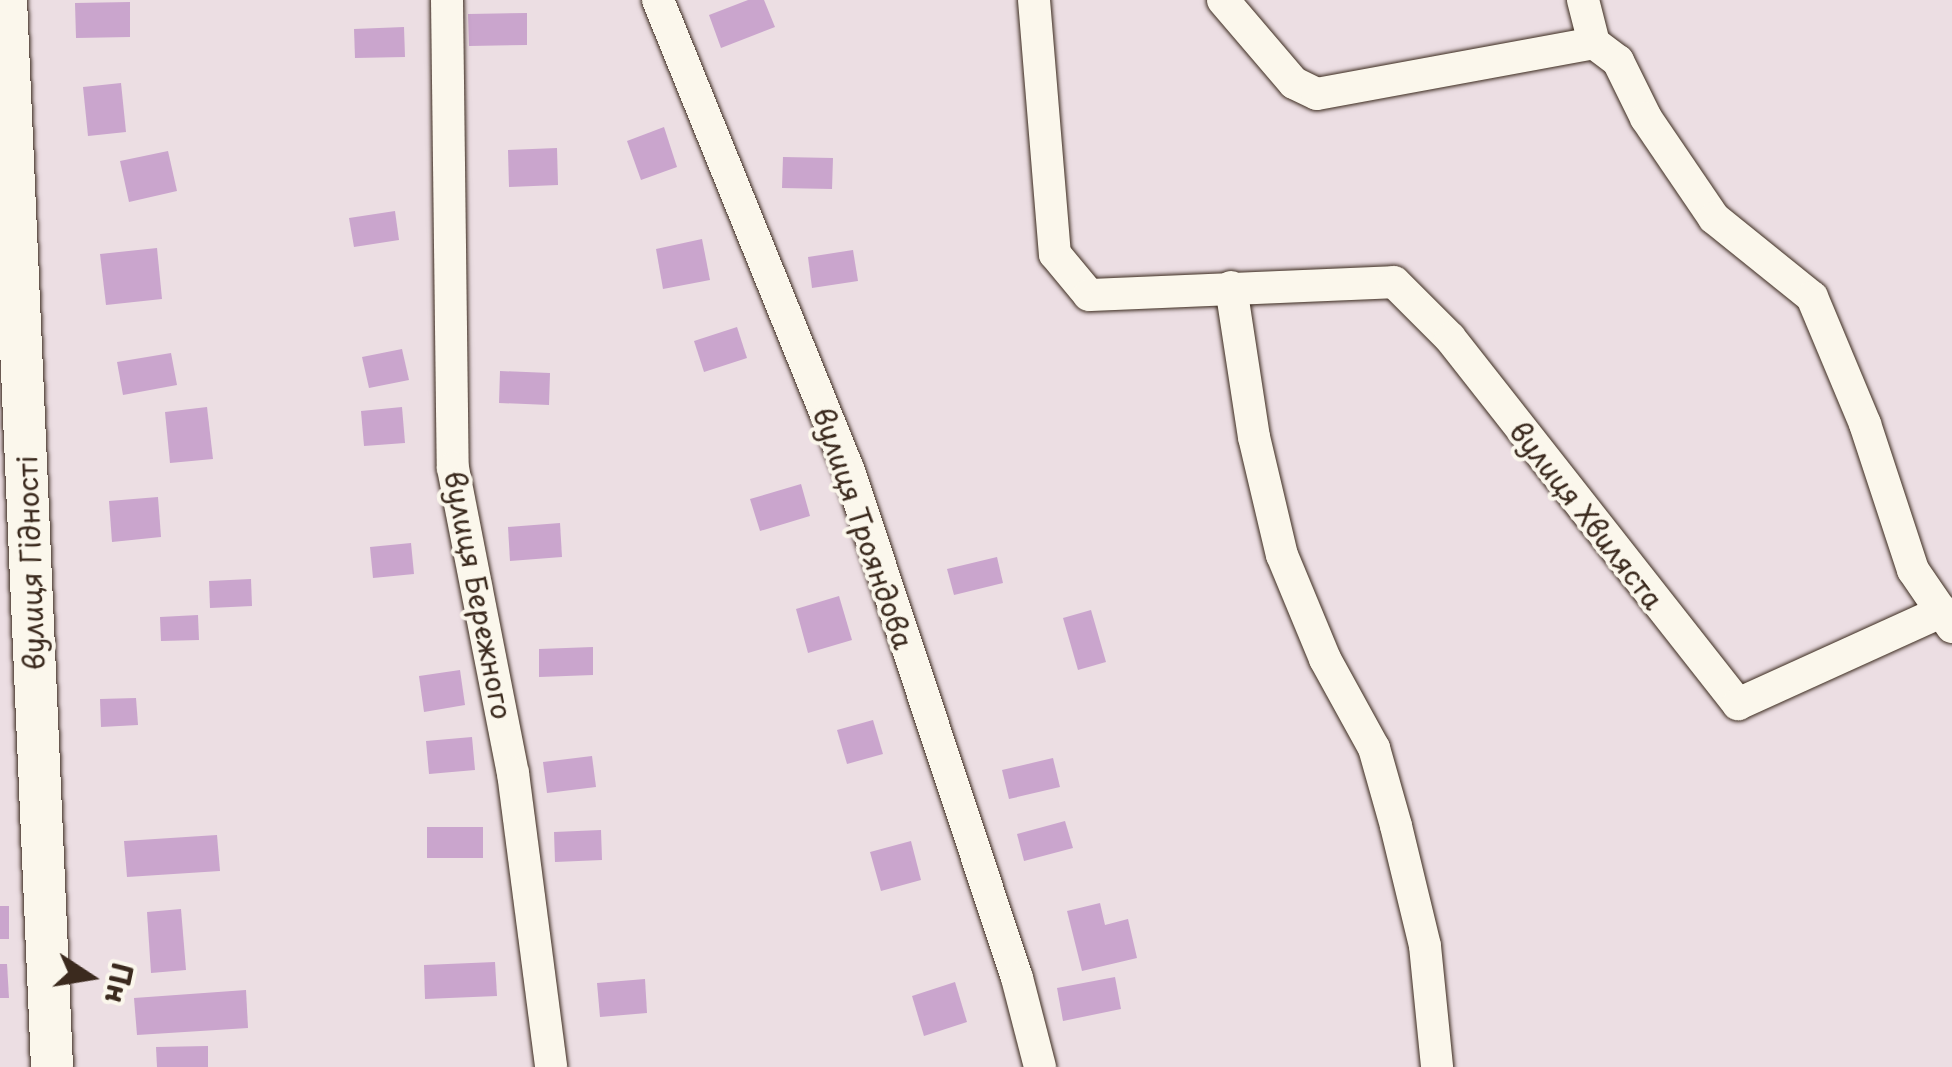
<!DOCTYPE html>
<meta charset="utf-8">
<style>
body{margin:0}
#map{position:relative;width:1952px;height:1067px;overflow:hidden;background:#ecdee3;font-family:"Playpen Sans",sans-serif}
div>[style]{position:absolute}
.building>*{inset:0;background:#caa5cd}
.roads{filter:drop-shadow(0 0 2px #3b2a1e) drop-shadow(0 0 2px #3b2a1e)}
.minor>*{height:32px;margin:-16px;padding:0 16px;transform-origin:16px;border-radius:16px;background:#fbf7ec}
.tertiary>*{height:42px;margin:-21px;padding:0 21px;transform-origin:21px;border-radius:21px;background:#fbf7ec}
span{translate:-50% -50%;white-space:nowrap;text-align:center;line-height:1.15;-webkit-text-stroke:8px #fbf7ec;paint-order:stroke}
.street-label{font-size:28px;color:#3b2a1e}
.north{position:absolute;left:40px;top:927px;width:100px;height:100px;-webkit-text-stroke:8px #fbf7ec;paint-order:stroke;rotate:102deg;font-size:28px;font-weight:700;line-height:40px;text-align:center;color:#3b2a1e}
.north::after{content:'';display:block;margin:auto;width:35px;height:45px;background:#3b2a1e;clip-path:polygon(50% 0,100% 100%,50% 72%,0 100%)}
</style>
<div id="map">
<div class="building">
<i style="clip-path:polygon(748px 0,764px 0,775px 27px,721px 48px,709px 15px)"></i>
<i style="clip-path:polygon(130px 2px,130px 37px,76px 38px,75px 3px)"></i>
<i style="clip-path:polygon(527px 13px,527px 45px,469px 46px,468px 14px)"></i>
<i style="clip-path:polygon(404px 27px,405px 57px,355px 58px,354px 29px)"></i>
<i style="clip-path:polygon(121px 83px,126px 132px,88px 136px,83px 87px)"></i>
<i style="clip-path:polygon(664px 127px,677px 167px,641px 180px,627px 141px)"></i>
<i style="clip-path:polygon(557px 148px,558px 185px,509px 187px,508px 150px)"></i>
<i style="clip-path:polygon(168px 151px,177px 191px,129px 202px,120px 161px)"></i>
<i style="clip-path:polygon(783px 157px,833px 158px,832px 189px,782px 188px)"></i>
<i style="clip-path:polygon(395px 211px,399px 240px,354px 247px,349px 218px)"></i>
<i style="clip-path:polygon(702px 239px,710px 280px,663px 289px,656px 249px)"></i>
<i style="clip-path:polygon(157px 248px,162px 299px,106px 305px,100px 254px)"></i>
<i style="clip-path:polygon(853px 250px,858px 281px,812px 288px,808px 257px)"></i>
<i style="clip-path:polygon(737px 327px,747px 358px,704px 372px,694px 341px)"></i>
<i style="clip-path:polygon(402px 349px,409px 380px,369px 388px,362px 357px)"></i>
<i style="clip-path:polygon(171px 353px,177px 385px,123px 395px,117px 362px)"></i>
<i style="clip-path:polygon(500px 371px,550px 373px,549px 405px,499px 403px)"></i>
<i style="clip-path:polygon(207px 407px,213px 459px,170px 463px,165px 412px)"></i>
<i style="clip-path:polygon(402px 407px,405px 443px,364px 446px,361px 411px)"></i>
<i style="clip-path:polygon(801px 484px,810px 516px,760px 531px,750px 499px)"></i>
<i style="clip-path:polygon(158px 497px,161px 537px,112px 542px,109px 501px)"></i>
<i style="clip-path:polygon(560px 523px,562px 557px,510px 561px,508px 527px)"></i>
<i style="clip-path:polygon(411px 543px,414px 574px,373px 578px,370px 547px)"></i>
<i style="clip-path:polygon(997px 557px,1003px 583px,954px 595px,947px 569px)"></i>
<i style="clip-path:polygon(251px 579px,252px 606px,210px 608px,209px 581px)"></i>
<i style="clip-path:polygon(839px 596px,852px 640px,808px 653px,796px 609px)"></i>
<i style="clip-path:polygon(1091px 610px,1106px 662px,1078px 670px,1063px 618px)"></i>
<i style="clip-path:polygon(198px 615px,199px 640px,161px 641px,160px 617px)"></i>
<i style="clip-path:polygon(593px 647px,593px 675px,539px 677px,539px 649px)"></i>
<i style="clip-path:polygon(460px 670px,465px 705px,424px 712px,419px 676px)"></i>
<i style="clip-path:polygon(136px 698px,138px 725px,101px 727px,100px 699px)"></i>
<i style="clip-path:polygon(873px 720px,883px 754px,847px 764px,837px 730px)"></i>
<i style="clip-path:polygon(472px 737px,475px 770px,429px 774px,426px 741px)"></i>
<i style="clip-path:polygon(592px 756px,596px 787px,547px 793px,543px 762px)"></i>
<i style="clip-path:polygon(1053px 758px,1060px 787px,1009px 799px,1002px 770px)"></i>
<i style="clip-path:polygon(1065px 821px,1073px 848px,1024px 861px,1017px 834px)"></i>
<i style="clip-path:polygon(427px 827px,483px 827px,483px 858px,427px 858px)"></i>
<i style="clip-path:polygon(601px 830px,602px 860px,555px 862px,554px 832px)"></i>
<i style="clip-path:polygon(217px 835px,220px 871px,127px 877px,124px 841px)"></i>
<i style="clip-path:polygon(911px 841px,921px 880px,881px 891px,870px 852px)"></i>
<i style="clip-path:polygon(1100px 903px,1105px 925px,1128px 919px,1137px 958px,1082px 971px,1067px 911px)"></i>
<i style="clip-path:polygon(0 906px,9px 906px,9px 939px,0 939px)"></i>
<i style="clip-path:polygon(181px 909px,186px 970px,151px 973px,147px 912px)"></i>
<i style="clip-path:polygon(495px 962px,497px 996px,425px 999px,424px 965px)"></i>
<i style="clip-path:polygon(0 964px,7px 964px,9px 998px,0 998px)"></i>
<i style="clip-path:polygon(1115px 977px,1121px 1009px,1063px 1021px,1057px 988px)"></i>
<i style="clip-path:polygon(645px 979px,647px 1013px,600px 1017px,597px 983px)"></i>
<i style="clip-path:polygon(955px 982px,967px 1022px,924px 1036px,912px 996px)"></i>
<i style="clip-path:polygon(246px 990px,248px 1028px,137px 1035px,134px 998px)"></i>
<i style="clip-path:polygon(208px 1046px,208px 1067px,157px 1067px,156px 1047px)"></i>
</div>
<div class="roads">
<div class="minor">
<i style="left:447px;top:0;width:468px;rotate:89.3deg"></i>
<i style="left:453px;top:468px;width:311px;rotate:78.9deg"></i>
<i style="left:513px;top:773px;width:296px;rotate:82.6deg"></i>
<i style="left:658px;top:0;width:508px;rotate:67.93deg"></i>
<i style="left:849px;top:471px;width:534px;rotate:71.67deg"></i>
<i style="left:1017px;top:978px;width:92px;rotate:75.5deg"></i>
<i style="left:1034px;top:0;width:255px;rotate:85.3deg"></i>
<i style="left:1055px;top:254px;width:53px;rotate:50.3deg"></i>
<i style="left:1089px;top:295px;width:305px;rotate:-2.4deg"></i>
<i style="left:1394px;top:282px;width:79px;rotate:45deg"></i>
<i style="left:1450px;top:338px;width:466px;rotate:51.8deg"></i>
<i style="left:1738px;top:704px;width:225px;rotate:-24.4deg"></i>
<i style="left:1223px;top:0;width:109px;rotate:49.5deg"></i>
<i style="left:1294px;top:83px;width:25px;rotate:26deg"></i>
<i style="left:1317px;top:94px;width:282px;rotate:-10.4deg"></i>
<i style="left:1583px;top:0;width:44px;rotate:75.7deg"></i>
<i style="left:1594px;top:43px;width:30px;rotate:37deg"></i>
<i style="left:1618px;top:61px;width:64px;rotate:63.8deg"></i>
<i style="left:1646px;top:118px;width:121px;rotate:55.8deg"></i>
<i style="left:1714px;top:218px;width:126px;rotate:38.9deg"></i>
<i style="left:1812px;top:297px;width:138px;rotate:67.3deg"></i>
<i style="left:1865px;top:424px;width:154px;rotate:71.8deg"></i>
<i style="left:1913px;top:570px;width:69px;rotate:55.6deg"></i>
<i style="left:1231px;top:287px;width:152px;rotate:81.3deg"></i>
<i style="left:1254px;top:437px;width:121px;rotate:76.7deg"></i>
<i style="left:1282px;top:555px;width:113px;rotate:67.5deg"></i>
<i style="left:1325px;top:659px;width:102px;rotate:61.2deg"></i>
<i style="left:1374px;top:748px;width:81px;rotate:74.2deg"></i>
<i style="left:1396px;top:826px;width:123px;rotate:76.4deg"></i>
<i style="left:1425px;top:946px;width:122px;rotate:84.3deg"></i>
</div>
<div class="tertiary">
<i style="left:6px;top:0;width:1068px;rotate:87.53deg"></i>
</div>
</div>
<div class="street-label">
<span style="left:1587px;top:515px;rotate:52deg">вулиця Хвиляста</span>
<span style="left:864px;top:528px;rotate:71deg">вулиця Трояндова</span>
<span style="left:30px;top:563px;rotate:-92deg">вулиця Гідності</span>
<span style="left:479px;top:595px;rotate:79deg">вулиця Бережного</span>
</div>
<div class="north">Пн</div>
</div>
